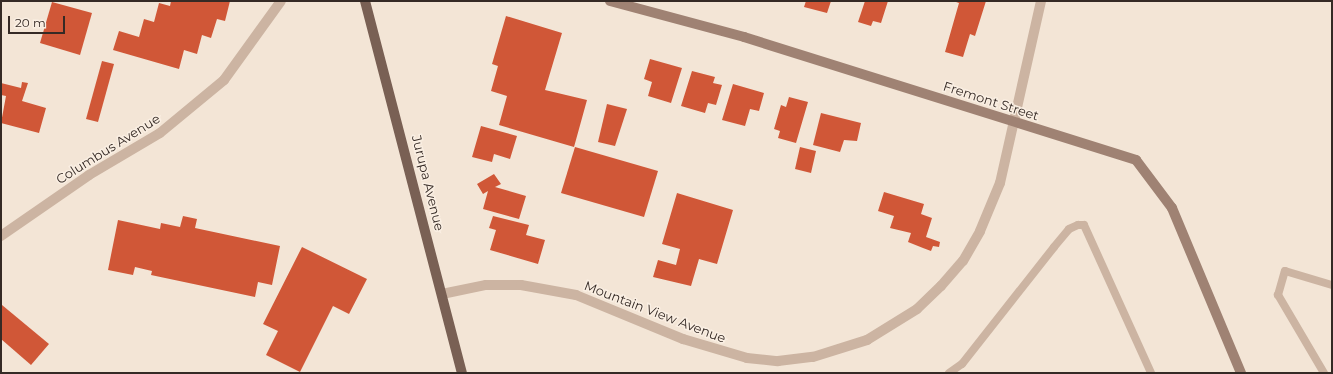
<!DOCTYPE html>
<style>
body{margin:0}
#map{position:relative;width:1333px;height:374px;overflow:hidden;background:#f3e5d6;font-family:Montserrat,sans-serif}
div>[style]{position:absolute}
.building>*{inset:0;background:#d05737}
.lane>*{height:8px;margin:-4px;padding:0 4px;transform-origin:4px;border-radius:4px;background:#ccb4a2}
.street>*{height:10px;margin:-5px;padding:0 5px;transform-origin:5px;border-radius:5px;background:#ccb4a2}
.secondary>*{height:10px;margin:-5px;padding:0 5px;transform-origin:5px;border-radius:5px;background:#9f8273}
.primary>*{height:10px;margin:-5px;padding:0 5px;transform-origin:5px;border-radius:5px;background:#796054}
span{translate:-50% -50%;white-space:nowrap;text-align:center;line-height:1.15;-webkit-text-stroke:3px #faefe3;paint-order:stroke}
.street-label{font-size:13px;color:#352a25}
.frame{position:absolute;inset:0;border:2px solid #352a25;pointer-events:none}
.scale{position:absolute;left:8px;top:16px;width:57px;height:18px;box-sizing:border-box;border:2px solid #352a25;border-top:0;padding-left:5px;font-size:12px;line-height:14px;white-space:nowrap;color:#352a25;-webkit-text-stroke:3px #faefe3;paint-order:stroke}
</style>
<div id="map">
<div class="building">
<i style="clip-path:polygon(171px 1px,230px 1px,225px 21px,217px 19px,211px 38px,202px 35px,197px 54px,184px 50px,179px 69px,113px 50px,119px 31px,139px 37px,144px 19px,154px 22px,159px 3px,170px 6px)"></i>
<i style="clip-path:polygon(806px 1px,831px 1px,827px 13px,804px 7px)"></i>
<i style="clip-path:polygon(865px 1px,888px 1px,881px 23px,873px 21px,871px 26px,858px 22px)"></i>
<i style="clip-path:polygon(953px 1px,986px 1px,975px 36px,970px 34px,963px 57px,945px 52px,959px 3px)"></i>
<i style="clip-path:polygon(52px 2px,92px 13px,80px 55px,40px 43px)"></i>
<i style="clip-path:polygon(506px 16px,562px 33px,545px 90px,587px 100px,574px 147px,499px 125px,507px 96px,491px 91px,498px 66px,492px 64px)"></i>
<i style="clip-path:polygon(650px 59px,682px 68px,671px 103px,648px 96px,652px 82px,644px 79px)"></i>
<i style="clip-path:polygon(102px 61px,114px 64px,98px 122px,86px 119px)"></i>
<i style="clip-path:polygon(692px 71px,715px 77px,713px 83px,722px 85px,716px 105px,708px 103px,705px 113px,681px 106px)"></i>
<i style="clip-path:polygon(22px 82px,28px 83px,22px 101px,46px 108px,39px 133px,1px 123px,6px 96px,1px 95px,1px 83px,21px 88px)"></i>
<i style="clip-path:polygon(733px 84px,764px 93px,759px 111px,750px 109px,745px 126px,722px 120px)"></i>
<i style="clip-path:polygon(789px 97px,808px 102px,796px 143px,778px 138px,780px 131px,774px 129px,781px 105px,786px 107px)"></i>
<i style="clip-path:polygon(607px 104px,627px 109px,615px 146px,598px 142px)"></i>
<i style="clip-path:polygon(821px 113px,861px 123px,857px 141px,844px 140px,840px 152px,813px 145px)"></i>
<i style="clip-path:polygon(481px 126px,517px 136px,510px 159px,494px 154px,492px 162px,472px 157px)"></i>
<i style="clip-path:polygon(575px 147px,658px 171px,644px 217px,561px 193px)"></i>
<i style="clip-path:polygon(800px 147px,816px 151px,811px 173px,795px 169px)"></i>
<i style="clip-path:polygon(494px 174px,501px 184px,495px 187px,526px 196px,519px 219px,483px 209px,488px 191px,483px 194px,477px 184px)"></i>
<i style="clip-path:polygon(884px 192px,924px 204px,921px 214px,932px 218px,926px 237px,940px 242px,939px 247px,933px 246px,931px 251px,923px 248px,908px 242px,911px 233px,890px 228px,894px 216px,878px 211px)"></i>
<i style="clip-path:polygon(677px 193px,733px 210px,717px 264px,699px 259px,691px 286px,653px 277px,658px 260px,676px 265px,680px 249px,662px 244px)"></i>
<i style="clip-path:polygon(183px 216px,197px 219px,195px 228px,280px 246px,272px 285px,258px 282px,255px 297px,151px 275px,152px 271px,135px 267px,133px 275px,108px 270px,118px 220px,160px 229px,161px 223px,180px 227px)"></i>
<i style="clip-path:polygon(493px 216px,529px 225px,526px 235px,545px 240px,538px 264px,490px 250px,496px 230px,489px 228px)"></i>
<i style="clip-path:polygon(302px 247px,367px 279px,349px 314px,333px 306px,300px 372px,266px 355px,278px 331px,263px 324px)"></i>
<i style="clip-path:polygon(2px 305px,49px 344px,31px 365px,1px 339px)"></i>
</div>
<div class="lane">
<i style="left:949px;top:373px;width:16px;rotate:-35deg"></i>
<i style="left:962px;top:364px;width:149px;rotate:-51.8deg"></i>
<i style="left:1054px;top:247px;width:23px;rotate:-50deg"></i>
<i style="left:1069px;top:229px;width:10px;rotate:-24deg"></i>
<i style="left:1078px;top:225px;width:6px"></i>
<i style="left:1084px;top:225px;width:162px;rotate:65.6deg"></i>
<i style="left:1324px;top:373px;width:91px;rotate:-120.5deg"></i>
<i style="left:1278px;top:295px;width:25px;rotate:-74deg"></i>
<i style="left:1285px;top:271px;width:49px;rotate:16.6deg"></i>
</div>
<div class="street">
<i style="left:1px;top:236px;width:107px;rotate:-34.7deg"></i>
<i style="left:89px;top:175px;width:82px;rotate:-30.6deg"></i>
<i style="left:160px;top:133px;width:83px;rotate:-39.6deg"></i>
<i style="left:224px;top:80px;width:97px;rotate:-54.2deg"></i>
<i style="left:442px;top:294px;width:45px;rotate:-11.6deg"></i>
<i style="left:486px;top:285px;width:35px"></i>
<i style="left:521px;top:285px;width:56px;rotate:10.3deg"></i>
<i style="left:576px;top:295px;width:116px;rotate:22.4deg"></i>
<i style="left:683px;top:339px;width:67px;rotate:16.5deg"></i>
<i style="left:747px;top:358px;width:31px;rotate:6deg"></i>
<i style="left:778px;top:361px;width:35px;rotate:-7deg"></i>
<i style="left:813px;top:357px;width:57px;rotate:-17.5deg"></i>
<i style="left:867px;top:340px;width:59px;rotate:-31.8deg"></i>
<i style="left:917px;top:309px;width:33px;rotate:-44deg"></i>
<i style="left:941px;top:286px;width:33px;rotate:-49deg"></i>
<i style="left:963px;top:261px;width:34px;rotate:-60deg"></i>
<i style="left:980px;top:231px;width:52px;rotate:-67.4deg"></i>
<i style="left:1000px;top:183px;width:187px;rotate:-77.3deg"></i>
</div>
<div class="secondary">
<i style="left:610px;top:1px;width:139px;rotate:15deg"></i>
<i style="left:744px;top:37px;width:411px;rotate:17.4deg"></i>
<i style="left:1136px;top:160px;width:60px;rotate:53.1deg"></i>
<i style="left:1172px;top:208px;width:179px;rotate:67.3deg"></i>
</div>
<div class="primary">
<i style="left:365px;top:1px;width:384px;rotate:75.4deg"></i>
</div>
<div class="street-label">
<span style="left:991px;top:101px;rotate:18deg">Fremont Street</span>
<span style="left:108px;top:149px;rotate:-32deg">Columbus Avenue</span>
<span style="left:428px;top:183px;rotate:76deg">Jurupa Avenue</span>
<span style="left:655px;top:312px;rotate:21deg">Mountain View Avenue</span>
</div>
<div class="frame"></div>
<div class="scale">20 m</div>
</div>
